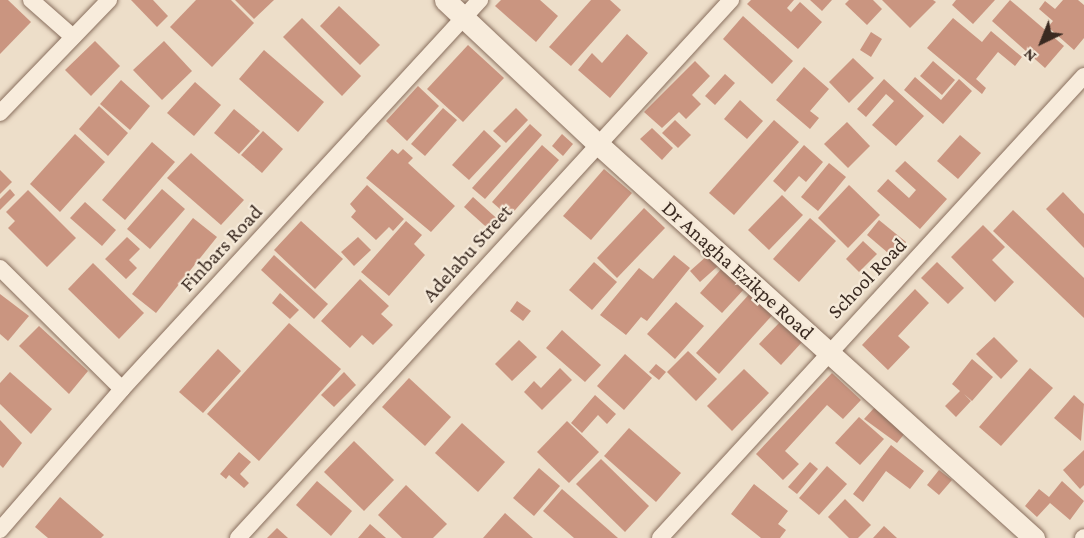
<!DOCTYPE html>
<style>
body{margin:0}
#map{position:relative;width:1084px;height:538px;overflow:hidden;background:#eddec9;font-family:"Crimson Pro",serif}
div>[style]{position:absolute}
.building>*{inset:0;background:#ca9580}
.roads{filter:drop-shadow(0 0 2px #896f5e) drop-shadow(0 0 2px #896f5e)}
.minor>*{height:16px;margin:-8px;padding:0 8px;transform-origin:8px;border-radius:8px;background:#f8ecdc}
.tertiary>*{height:21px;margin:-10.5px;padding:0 10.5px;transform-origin:10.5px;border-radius:10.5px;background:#f8ecdc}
span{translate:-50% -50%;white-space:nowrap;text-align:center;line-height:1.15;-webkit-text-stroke:4.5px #f5e9d8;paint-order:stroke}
.street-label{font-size:21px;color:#3a2a21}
.north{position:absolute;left:1012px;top:12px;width:60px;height:60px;-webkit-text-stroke:4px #f5e9d8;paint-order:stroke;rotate:223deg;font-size:16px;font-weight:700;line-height:24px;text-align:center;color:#3a2a21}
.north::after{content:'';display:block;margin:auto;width:21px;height:27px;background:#3a2a21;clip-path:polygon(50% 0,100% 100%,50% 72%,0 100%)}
</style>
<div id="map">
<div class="building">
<i style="clip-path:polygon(0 0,8px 0,31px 22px,0 54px)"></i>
<i style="clip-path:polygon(131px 0,153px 0,168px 16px,157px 27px)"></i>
<i style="clip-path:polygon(196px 0,231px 0,254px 23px,212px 67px,170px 27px)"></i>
<i style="clip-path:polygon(235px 0,274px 0,254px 19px)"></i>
<i style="clip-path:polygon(501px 0,540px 0,558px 16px,536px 42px,495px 6px)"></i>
<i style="clip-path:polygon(591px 0,610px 0,621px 10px,571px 66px,549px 47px)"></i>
<i style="clip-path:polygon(751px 0,794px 0,787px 8px,791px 12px,800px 2px,822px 22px,798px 49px,747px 4px)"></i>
<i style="clip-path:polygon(810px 0,832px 0,822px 11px)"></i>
<i style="clip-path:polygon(849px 0,873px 0,882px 9px,867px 25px,845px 4px)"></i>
<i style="clip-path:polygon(882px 0,933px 0,936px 2px,910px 28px)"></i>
<i style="clip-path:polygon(956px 0,995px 0,973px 24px,952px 5px)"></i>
<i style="clip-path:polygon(1010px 0,1064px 46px,1045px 68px,992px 21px)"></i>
<i style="clip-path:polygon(1063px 0,1078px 0,1084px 5px,1084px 38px,1074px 50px,1048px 27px,1053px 21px,1039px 9px,1045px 1px,1055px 9px)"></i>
<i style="clip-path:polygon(339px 6px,380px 45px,360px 65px,320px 26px)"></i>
<i style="clip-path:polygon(743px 16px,793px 61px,772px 84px,723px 39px)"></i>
<i style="clip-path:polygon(302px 18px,361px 76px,342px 96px,283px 37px)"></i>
<i style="clip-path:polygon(953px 18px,982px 42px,991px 31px,1022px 57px,1015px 66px,998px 52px,976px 79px,986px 88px,982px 94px,927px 48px)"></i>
<i style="clip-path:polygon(871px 32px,882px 39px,871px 57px,860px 50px)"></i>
<i style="clip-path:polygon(627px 34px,648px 53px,610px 98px,578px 70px,592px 53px,602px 63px)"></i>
<i style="clip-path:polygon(95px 41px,120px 66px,91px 96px,65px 70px)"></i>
<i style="clip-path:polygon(164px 41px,192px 71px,162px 100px,133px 70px)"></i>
<i style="clip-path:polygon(468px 45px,504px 78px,463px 122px,427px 89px)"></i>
<i style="clip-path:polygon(264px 50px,324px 102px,298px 132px,239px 79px)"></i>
<i style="clip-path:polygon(853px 58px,874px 78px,849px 103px,829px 82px)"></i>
<i style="clip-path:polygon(695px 61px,710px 76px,692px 95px,701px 104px,686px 119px,679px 112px,662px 128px,644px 112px)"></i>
<i style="clip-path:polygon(933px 61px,955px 80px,942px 95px,920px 76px)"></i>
<i style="clip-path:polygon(804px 67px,829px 89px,810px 111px,819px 118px,810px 129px,776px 100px)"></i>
<i style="clip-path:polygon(725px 74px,735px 83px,715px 105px,705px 96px)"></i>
<i style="clip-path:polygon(915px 77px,941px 100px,959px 79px,972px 91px,943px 124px,904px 90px)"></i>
<i style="clip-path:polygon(884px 79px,924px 116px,896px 146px,872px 125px,894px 101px,886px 94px,866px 117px,857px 109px)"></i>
<i style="clip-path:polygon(121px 80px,150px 106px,130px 130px,100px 104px)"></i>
<i style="clip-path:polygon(195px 82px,221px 105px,194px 136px,167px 113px)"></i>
<i style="clip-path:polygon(418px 86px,439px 106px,407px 141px,386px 121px)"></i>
<i style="clip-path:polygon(740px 100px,763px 121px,747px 139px,724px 119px)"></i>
<i style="clip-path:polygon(99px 106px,128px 133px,108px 156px,79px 129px)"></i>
<i style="clip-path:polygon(443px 108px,457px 120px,425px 156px,411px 144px)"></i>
<i style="clip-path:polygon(516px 108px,528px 120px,506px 143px,493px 131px)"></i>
<i style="clip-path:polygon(234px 109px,260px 131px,239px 154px,214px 133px)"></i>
<i style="clip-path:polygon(675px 120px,691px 135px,678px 148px,662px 133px)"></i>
<i style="clip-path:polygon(774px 120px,799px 142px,734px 215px,709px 193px)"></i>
<i style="clip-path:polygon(847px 122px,870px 146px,848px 168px,824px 144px)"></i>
<i style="clip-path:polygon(530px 124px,542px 135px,485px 199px,472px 188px)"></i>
<i style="clip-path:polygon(652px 128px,673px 148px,662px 160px,640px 139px)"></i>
<i style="clip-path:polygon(484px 130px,501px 146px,469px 180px,452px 165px)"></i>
<i style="clip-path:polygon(263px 131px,283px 149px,262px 173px,241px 155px)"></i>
<i style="clip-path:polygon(75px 134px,105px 162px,60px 212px,30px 184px)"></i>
<i style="clip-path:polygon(562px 134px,573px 144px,563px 156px,552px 146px)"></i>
<i style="clip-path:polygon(960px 135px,981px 153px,958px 179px,937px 161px)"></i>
<i style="clip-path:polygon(152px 142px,175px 162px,125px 220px,102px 200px)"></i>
<i style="clip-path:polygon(542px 145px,559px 160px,509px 217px,492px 202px)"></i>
<i style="clip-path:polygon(804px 145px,823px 162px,806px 182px,799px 176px,785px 192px,773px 181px)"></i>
<i style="clip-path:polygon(392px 149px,398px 154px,403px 149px,413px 158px,408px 163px,455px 206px,431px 232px,366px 178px)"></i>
<i style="clip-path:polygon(191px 153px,244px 200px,221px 225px,167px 178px)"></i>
<i style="clip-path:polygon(905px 161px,947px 199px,920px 229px,877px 191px,888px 179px,909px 198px,916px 190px,895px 171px)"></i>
<i style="clip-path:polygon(829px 163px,846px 177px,818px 211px,801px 197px)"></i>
<i style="clip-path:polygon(604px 169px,632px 193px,591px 240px,563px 216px)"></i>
<i style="clip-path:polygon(0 170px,12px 182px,0 194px)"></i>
<i style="clip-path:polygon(367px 185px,404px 219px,393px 231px,389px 227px,376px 240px,351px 217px,356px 211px,350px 204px)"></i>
<i style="clip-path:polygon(849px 185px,880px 215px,848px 248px,818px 218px)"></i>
<i style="clip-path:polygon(10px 189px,15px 195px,0 210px,0 199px)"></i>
<i style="clip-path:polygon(162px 189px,185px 209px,150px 249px,127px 229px)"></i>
<i style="clip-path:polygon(28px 190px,76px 238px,47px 267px,8px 228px,15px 221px,6px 212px)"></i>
<i style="clip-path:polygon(1063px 192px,1084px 214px,1084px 248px,1046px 209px)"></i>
<i style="clip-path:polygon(782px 195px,803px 215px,769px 250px,748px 230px)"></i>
<i style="clip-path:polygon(473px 197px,503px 224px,494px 234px,464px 207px)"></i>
<i style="clip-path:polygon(85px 202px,116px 230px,102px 246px,70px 218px)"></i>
<i style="clip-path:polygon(644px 208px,665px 228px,617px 278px,597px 258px)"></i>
<i style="clip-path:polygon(1013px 210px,1084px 278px,1084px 318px,993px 231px)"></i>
<i style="clip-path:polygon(193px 218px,217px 237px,156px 313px,132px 294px)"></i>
<i style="clip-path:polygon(810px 218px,836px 241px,799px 282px,773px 259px)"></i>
<i style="clip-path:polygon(879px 220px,906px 242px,894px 258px,867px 235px)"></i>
<i style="clip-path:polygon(301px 221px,343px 259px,315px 289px,274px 250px)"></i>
<i style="clip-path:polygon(406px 221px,422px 235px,414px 244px,425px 255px,389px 296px,361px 272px)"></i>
<i style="clip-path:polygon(983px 225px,1005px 247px,992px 260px,1014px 282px,995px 302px,951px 257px)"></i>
<i style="clip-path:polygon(127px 237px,140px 249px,129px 260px,137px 268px,126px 279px,105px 259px)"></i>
<i style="clip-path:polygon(358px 237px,371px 250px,354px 266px,341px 252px)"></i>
<i style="clip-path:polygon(863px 241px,877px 254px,859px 272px,846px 259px)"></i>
<i style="clip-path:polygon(274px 255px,328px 304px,314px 319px,261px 270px)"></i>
<i style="clip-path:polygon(674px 255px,690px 268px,647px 321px,641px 317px,626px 335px,600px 315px,639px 268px,653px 279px)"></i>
<i style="clip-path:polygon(708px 255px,718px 266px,700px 282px,690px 271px)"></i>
<i style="clip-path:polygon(594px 262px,617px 282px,592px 310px,569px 290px)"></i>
<i style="clip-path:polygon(937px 262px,964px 288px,948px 304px,921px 278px)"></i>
<i style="clip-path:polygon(93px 263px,144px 313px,119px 339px,68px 289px)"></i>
<i style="clip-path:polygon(723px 267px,746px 287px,722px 313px,700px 293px)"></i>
<i style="clip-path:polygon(360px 279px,389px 306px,381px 314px,393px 325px,373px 345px,362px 335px,350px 348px,321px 321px)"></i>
<i style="clip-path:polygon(915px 289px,929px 303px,898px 336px,910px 347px,888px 370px,862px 345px)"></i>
<i style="clip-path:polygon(753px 290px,776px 311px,719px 374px,696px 353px)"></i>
<i style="clip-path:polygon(280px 293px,299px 310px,290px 319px,272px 303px)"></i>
<i style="clip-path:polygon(0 294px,29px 316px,8px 341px,0 334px)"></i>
<i style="clip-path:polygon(517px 301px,531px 311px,523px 321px,510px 311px)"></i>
<i style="clip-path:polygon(676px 302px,704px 326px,675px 359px,647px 334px)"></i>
<i style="clip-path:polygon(781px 321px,803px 341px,781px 365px,759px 344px)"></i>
<i style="clip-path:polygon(289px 323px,341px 369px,259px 461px,207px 414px)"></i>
<i style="clip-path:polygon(39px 326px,88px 371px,69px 394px,19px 346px)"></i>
<i style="clip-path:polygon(562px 330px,601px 365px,585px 382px,546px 348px)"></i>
<i style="clip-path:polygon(994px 337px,1018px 361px,1001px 379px,976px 354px)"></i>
<i style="clip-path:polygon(519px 340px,537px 357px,512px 381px,495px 364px)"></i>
<i style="clip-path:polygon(218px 349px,241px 371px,203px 413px,179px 392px)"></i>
<i style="clip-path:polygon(688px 351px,717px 379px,696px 401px,667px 372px)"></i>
<i style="clip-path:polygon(625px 354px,652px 378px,624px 410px,597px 386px)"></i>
<i style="clip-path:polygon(972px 359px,993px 377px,972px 401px,964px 394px,971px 401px,956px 417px,945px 406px,960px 391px,952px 384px)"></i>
<i style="clip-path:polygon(656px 364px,666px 372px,659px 380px,649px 372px)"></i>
<i style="clip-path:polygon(560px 368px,572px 380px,542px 410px,524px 392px,534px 381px,541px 388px)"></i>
<i style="clip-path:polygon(1030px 368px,1053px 388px,1001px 446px,979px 427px)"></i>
<i style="clip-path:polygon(744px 369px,769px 393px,732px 431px,707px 406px)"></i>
<i style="clip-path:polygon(10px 372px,52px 409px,31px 434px,0 404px,0 383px)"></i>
<i style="clip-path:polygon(344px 372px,356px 385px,334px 407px,321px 395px)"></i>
<i style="clip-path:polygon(832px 373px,861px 400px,843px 419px,827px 405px,785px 451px,799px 464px,783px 480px,756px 454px)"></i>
<i style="clip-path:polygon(409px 378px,451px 417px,425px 446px,382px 407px)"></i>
<i style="clip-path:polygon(595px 395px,616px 414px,607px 424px,598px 415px,582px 433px,571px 423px)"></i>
<i style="clip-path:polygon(1074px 395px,1084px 404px,1081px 441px,1054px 418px)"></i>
<i style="clip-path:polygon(875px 407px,905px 433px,897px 443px,864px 419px)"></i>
<i style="clip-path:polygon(859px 417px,884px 439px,860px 465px,835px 443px)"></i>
<i style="clip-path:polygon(0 420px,22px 443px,3px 468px,0 465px)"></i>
<i style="clip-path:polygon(567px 421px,599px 452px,569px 483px,537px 452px)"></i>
<i style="clip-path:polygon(462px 423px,505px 462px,478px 492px,435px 453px)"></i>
<i style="clip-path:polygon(629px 428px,681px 473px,656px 502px,604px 456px)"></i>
<i style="clip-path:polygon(354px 441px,394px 480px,364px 511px,324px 472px)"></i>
<i style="clip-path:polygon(891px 445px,924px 471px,910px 489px,886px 471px,863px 502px,853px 494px)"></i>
<i style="clip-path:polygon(1084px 450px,1084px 485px,1080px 489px,1063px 470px)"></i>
<i style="clip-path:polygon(239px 452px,251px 462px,240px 474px,249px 483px,244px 488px,229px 475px,226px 479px,220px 474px)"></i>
<i style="clip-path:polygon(601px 459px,649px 506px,625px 532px,576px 484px)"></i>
<i style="clip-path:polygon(810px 462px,818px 469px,797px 494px,788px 487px)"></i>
<i style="clip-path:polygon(827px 466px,847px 484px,819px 515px,799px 498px)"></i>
<i style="clip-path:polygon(539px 468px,560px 486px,534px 516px,513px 498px)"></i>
<i style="clip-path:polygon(939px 470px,952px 480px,939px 495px,927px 485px)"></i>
<i style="clip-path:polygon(317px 481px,352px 511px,331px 536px,296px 505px)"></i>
<i style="clip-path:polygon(1062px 481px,1084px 501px,1070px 520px,1050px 503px,1037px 517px,1025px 506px,1039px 489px,1049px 497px)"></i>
<i style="clip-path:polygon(754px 484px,788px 511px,778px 524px,786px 530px,780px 538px,761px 538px,731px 514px)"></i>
<i style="clip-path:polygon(406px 485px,447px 524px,433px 538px,402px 538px,378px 515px)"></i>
<i style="clip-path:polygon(562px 489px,618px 538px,574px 538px,543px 511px)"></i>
<i style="clip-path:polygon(60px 497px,104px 535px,101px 538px,48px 538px,35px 527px)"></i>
<i style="clip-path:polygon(845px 499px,871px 525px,858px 538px,849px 538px,828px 517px)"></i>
<i style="clip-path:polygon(505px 513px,533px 538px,483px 538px)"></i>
<i style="clip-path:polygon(370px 524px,386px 538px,358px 538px)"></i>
<i style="clip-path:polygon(884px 526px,897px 538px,873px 538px)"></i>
<i style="clip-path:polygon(277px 528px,288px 538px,267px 538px)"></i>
</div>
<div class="roads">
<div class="minor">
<i style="left:31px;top:0;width:56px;rotate:41.4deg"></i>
<i style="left:0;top:113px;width:157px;rotate:-46deg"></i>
<i style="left:0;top:268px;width:172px;rotate:44.8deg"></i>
<i style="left:0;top:530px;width:186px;rotate:-49.1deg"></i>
<i style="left:122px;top:389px;width:529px;rotate:-47.38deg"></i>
<i style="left:238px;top:538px;width:730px;rotate:-47.5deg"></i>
<i style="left:660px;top:538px;width:627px;rotate:-47.46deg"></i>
<i style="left:1083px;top:538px;width:1px;rotate:-45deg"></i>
</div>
<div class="tertiary">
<i style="left:445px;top:0;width:210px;rotate:43.3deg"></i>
<i style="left:598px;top:144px;width:588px;rotate:42.1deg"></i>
</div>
</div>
<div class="street-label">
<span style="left:221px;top:248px;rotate:-47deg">Finbars Road</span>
<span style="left:467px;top:253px;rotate:-48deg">Adelabu Street</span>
<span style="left:738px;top:270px;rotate:42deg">Dr Anagha Ezikpe Road</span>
<span style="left:867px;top:278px;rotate:-46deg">School Road</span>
</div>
<div class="north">N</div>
</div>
